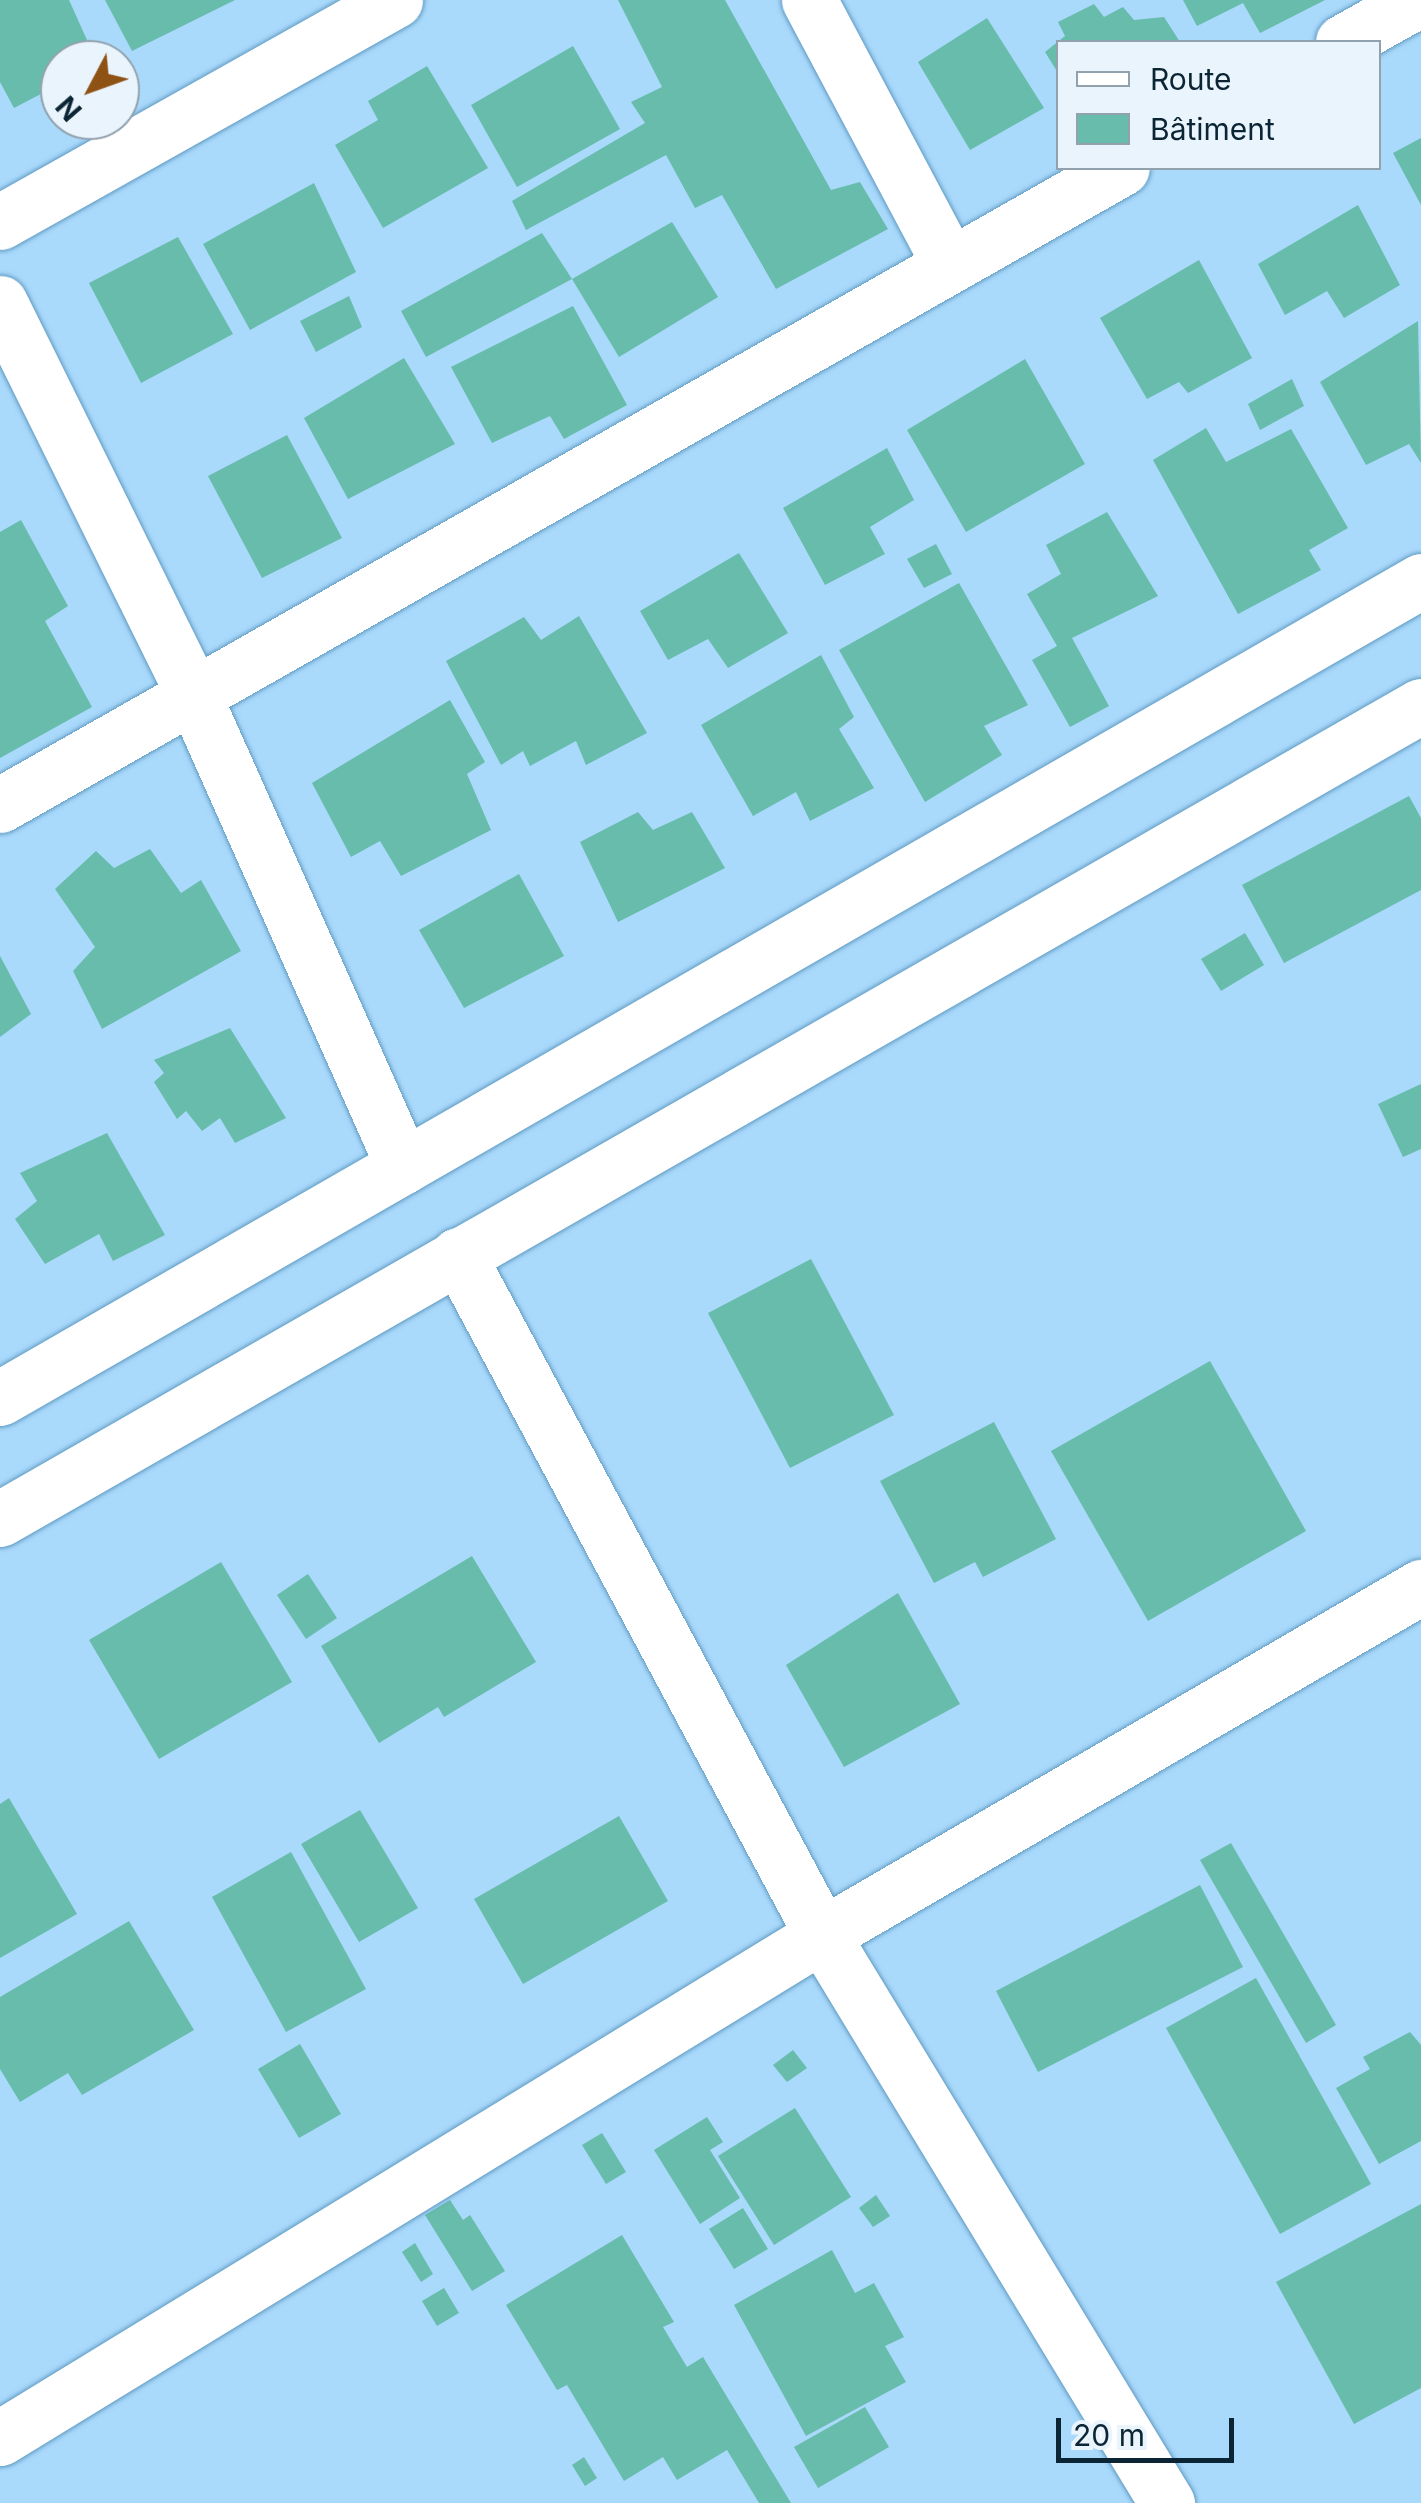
<!DOCTYPE html>
<meta charset="utf-8">
<style>
body{margin:0}
#map{position:relative;width:1421px;height:2503px;overflow:hidden;background:#a9d9fb;font-family:Inter,sans-serif}
div>[style]{position:absolute}
.building>*{inset:0;background:#68bcab}
.roads{filter:drop-shadow(0 0 2px #5f9ac2) drop-shadow(0 0 2px #5f9ac2)}
.street>*{height:55px;margin:-27.5px;padding:0 27.5px;transform-origin:27.5px;border-radius:27.5px;background:#fff}
.secondary>*{height:55px;margin:-27.5px;padding:0 27.5px;transform-origin:27.5px;border-radius:27.5px;background:#fff}
span{translate:-50% -50%;white-space:nowrap;text-align:center;line-height:1.15;-webkit-text-stroke:8px #e9f4fd;paint-order:stroke}
.legend{position:absolute;left:1056px;top:40px;width:325px;height:130px;box-sizing:border-box;background:#e9f4fd;border:2px solid #91a1ad;margin:0;padding:12px 18px;list-style:none;font-size:30px;color:#0c2535}
.legend li{display:flex;align-items:center;gap:20px;height:50px}
.legend b{width:50px;border:2px solid #91a1ad}
.north{position:absolute;left:40px;top:40px;width:100px;height:100px;box-sizing:border-box;background:#e9f4fd;border:2px solid #91a1ad;border-radius:50%;rotate:229deg;font-size:28px;font-weight:700;line-height:40px;text-align:center;color:#0c2535}
.north::after{content:'';display:block;margin:auto;width:35px;height:45px;background:#8f5215;clip-path:polygon(50% 0,100% 100%,50% 72%,0 100%)}
.scale{position:absolute;left:1056px;top:2418px;width:178px;height:45px;box-sizing:border-box;border:5px solid #0c2535;border-top:0;padding-left:12px;font-size:30px;line-height:35px;white-space:nowrap;color:#0c2535;-webkit-text-stroke:8px #e9f4fd;paint-order:stroke}
</style>
<div id="map">
<div class="building">
<i style="clip-path:polygon(0 0,69px 0,96px 60px,60px 60px,60px 84px,14px 108px,0 82px)"></i>
<i style="clip-path:polygon(105px 0,235px 0,132px 51px)"></i>
<i style="clip-path:polygon(618px 0,725px 0,831px 190px,860px 182px,888px 229px,776px 289px,722px 195px,695px 208px,666px 155px,526px 230px,512px 201px,645px 123px,631px 102px,662px 87px)"></i>
<i style="clip-path:polygon(1183px 0,1325px 0,1260px 33px,1243px 3px,1197px 26px)"></i>
<i style="clip-path:polygon(1094px 4px,1104px 17px,1123px 7px,1134px 20px,1164px 17px,1180px 42px,1058px 42px,1058px 73px,1045px 52px,1065px 36px,1058px 22px)"></i>
<i style="clip-path:polygon(987px 18px,1044px 108px,970px 150px,918px 62px)"></i>
<i style="clip-path:polygon(573px 46px,620px 129px,517px 187px,471px 105px)"></i>
<i style="clip-path:polygon(427px 66px,488px 168px,383px 228px,335px 145px,378px 120px,368px 101px)"></i>
<i style="clip-path:polygon(1421px 138px,1421px 205px,1393px 153px)"></i>
<i style="clip-path:polygon(314px 183px,356px 272px,250px 330px,203px 244px)"></i>
<i style="clip-path:polygon(1358px 205px,1400px 285px,1344px 318px,1327px 291px,1285px 315px,1258px 264px)"></i>
<i style="clip-path:polygon(672px 222px,718px 297px,619px 357px,572px 279px)"></i>
<i style="clip-path:polygon(542px 233px,572px 279px,426px 357px,401px 311px)"></i>
<i style="clip-path:polygon(178px 237px,233px 334px,141px 383px,89px 283px)"></i>
<i style="clip-path:polygon(1199px 260px,1252px 358px,1188px 393px,1179px 382px,1147px 399px,1100px 318px)"></i>
<i style="clip-path:polygon(349px 296px,362px 327px,316px 352px,300px 321px)"></i>
<i style="clip-path:polygon(573px 306px,627px 405px,564px 439px,550px 416px,492px 443px,451px 367px)"></i>
<i style="clip-path:polygon(1418px 321px,1421px 463px,1409px 444px,1366px 465px,1320px 382px)"></i>
<i style="clip-path:polygon(404px 358px,455px 444px,348px 499px,304px 418px)"></i>
<i style="clip-path:polygon(1025px 359px,1085px 464px,966px 532px,907px 430px)"></i>
<i style="clip-path:polygon(1292px 379px,1304px 406px,1260px 430px,1248px 404px)"></i>
<i style="clip-path:polygon(1206px 428px,1226px 462px,1291px 429px,1348px 528px,1309px 550px,1321px 570px,1238px 614px,1153px 460px)"></i>
<i style="clip-path:polygon(287px 435px,342px 538px,262px 578px,208px 476px)"></i>
<i style="clip-path:polygon(887px 448px,914px 500px,870px 527px,885px 554px,825px 585px,783px 508px)"></i>
<i style="clip-path:polygon(1107px 512px,1158px 596px,1072px 638px,1109px 706px,1070px 727px,1032px 660px,1057px 646px,1027px 594px,1061px 574px,1046px 545px)"></i>
<i style="clip-path:polygon(21px 520px,68px 606px,45px 621px,92px 707px,0 758px,0 532px)"></i>
<i style="clip-path:polygon(936px 544px,952px 574px,924px 588px,907px 559px)"></i>
<i style="clip-path:polygon(739px 553px,788px 633px,728px 668px,708px 639px,668px 660px,640px 611px)"></i>
<i style="clip-path:polygon(959px 583px,1028px 705px,984px 726px,1002px 755px,925px 802px,839px 650px)"></i>
<i style="clip-path:polygon(579px 616px,647px 733px,586px 765px,576px 741px,530px 766px,523px 751px,501px 765px,446px 661px,524px 617px,541px 640px)"></i>
<i style="clip-path:polygon(821px 655px,854px 717px,839px 729px,874px 788px,810px 821px,796px 792px,753px 816px,701px 725px)"></i>
<i style="clip-path:polygon(450px 700px,485px 762px,467px 774px,491px 830px,401px 876px,380px 841px,351px 857px,312px 783px)"></i>
<i style="clip-path:polygon(1409px 796px,1421px 818px,1421px 890px,1284px 963px,1242px 885px)"></i>
<i style="clip-path:polygon(638px 812px,653px 830px,692px 812px,725px 868px,618px 922px,580px 842px)"></i>
<i style="clip-path:polygon(150px 849px,181px 893px,201px 880px,241px 951px,102px 1029px,73px 971px,95px 947px,55px 889px,96px 851px,114px 868px)"></i>
<i style="clip-path:polygon(519px 874px,564px 956px,464px 1008px,419px 930px)"></i>
<i style="clip-path:polygon(1245px 933px,1264px 965px,1221px 991px,1201px 959px)"></i>
<i style="clip-path:polygon(0 956px,31px 1014px,0 1037px)"></i>
<i style="clip-path:polygon(230px 1028px,286px 1118px,235px 1143px,220px 1118px,202px 1131px,186px 1111px,177px 1119px,154px 1082px,164px 1073px,154px 1060px)"></i>
<i style="clip-path:polygon(1421px 1084px,1421px 1149px,1403px 1157px,1378px 1104px)"></i>
<i style="clip-path:polygon(107px 1133px,165px 1235px,113px 1261px,99px 1234px,45px 1264px,15px 1219px,37px 1201px,20px 1173px)"></i>
<i style="clip-path:polygon(811px 1259px,894px 1415px,790px 1468px,708px 1313px)"></i>
<i style="clip-path:polygon(1210px 1361px,1306px 1531px,1148px 1621px,1051px 1451px)"></i>
<i style="clip-path:polygon(994px 1422px,1056px 1539px,983px 1577px,975px 1562px,934px 1583px,880px 1481px)"></i>
<i style="clip-path:polygon(472px 1556px,536px 1662px,444px 1717px,438px 1707px,379px 1743px,321px 1646px)"></i>
<i style="clip-path:polygon(221px 1562px,292px 1682px,159px 1759px,89px 1640px)"></i>
<i style="clip-path:polygon(308px 1574px,337px 1618px,306px 1639px,277px 1595px)"></i>
<i style="clip-path:polygon(898px 1593px,960px 1704px,844px 1767px,786px 1665px)"></i>
<i style="clip-path:polygon(9px 1798px,77px 1914px,0 1958px,0 1804px)"></i>
<i style="clip-path:polygon(360px 1810px,418px 1908px,359px 1942px,301px 1844px)"></i>
<i style="clip-path:polygon(619px 1816px,668px 1901px,523px 1984px,474px 1899px)"></i>
<i style="clip-path:polygon(1231px 1843px,1336px 2025px,1306px 2043px,1200px 1860px)"></i>
<i style="clip-path:polygon(291px 1852px,366px 1989px,286px 2032px,212px 1897px)"></i>
<i style="clip-path:polygon(1200px 1885px,1243px 1967px,1038px 2072px,996px 1991px)"></i>
<i style="clip-path:polygon(129px 1921px,194px 2030px,82px 2095px,68px 2073px,20px 2102px,0 2069px,0 1997px)"></i>
<i style="clip-path:polygon(1256px 1978px,1371px 2184px,1280px 2234px,1166px 2028px)"></i>
<i style="clip-path:polygon(1410px 2032px,1421px 2045px,1421px 2141px,1379px 2164px,1336px 2088px,1370px 2069px,1363px 2057px)"></i>
<i style="clip-path:polygon(300px 2044px,341px 2114px,299px 2138px,258px 2069px)"></i>
<i style="clip-path:polygon(793px 2050px,807px 2068px,787px 2082px,773px 2065px)"></i>
<i style="clip-path:polygon(795px 2108px,851px 2197px,774px 2245px,718px 2156px)"></i>
<i style="clip-path:polygon(707px 2117px,723px 2142px,710px 2150px,740px 2198px,700px 2224px,654px 2150px)"></i>
<i style="clip-path:polygon(602px 2133px,626px 2172px,606px 2184px,582px 2145px)"></i>
<i style="clip-path:polygon(876px 2195px,890px 2216px,873px 2227px,859px 2208px)"></i>
<i style="clip-path:polygon(450px 2200px,463px 2220px,470px 2215px,505px 2271px,472px 2291px,425px 2215px)"></i>
<i style="clip-path:polygon(1421px 2204px,1421px 2388px,1354px 2424px,1276px 2282px)"></i>
<i style="clip-path:polygon(743px 2208px,768px 2249px,734px 2269px,709px 2229px)"></i>
<i style="clip-path:polygon(622px 2235px,674px 2322px,663px 2327px,687px 2367px,703px 2357px,791px 2503px,759px 2503px,727px 2450px,677px 2480px,663px 2457px,624px 2481px,567px 2385px,557px 2390px,506px 2305px)"></i>
<i style="clip-path:polygon(415px 2243px,433px 2274px,421px 2282px,402px 2252px)"></i>
<i style="clip-path:polygon(832px 2250px,855px 2293px,874px 2283px,904px 2337px,885px 2346px,906px 2382px,806px 2436px,734px 2305px)"></i>
<i style="clip-path:polygon(444px 2288px,459px 2313px,437px 2326px,422px 2301px)"></i>
<i style="clip-path:polygon(865px 2407px,889px 2447px,818px 2488px,794px 2447px)"></i>
<i style="clip-path:polygon(584px 2457px,597px 2478px,585px 2486px,572px 2465px)"></i>
</div>
<div class="roads">
<div class="street">
<i style="left:809px;top:0;width:300px;rotate:62deg"></i>
<i style="left:1343px;top:42px;width:86px;rotate:-29.2deg"></i>
<i style="left:0;top:222px;width:453px;rotate:-29.3deg"></i>
<i style="left:0;top:303px;width:436px;rotate:63.7deg"></i>
<i style="left:193px;top:694px;width:517px;rotate:66.01deg"></i>
<i style="left:0;top:805px;width:1290px;rotate:-29.59deg"></i>
<i style="left:458px;top:1255px;width:771px;rotate:61.84deg"></i>
<i style="left:822px;top:1935px;width:665px;rotate:58.73deg"></i>
<i style="left:0;top:2438px;width:964px;rotate:-31.46deg"></i>
<i style="left:822px;top:1935px;width:693px;rotate:-30.16deg"></i>
</div>
<div class="secondary">
<i style="left:0;top:1398px;width:1639px;rotate:-29.9deg"></i>
<i style="left:0;top:1519px;width:1637px;rotate:-29.78deg"></i>
</div>
</div>
<ul class="legend">
<li><b style="height:12px;background:#fff"></b>Route</li>
<li><b style="height:28px;background:#68bcab"></b>Bâtiment</li>
</ul>
<div class="north">N</div>
<div class="scale">20 m</div>
</div>
